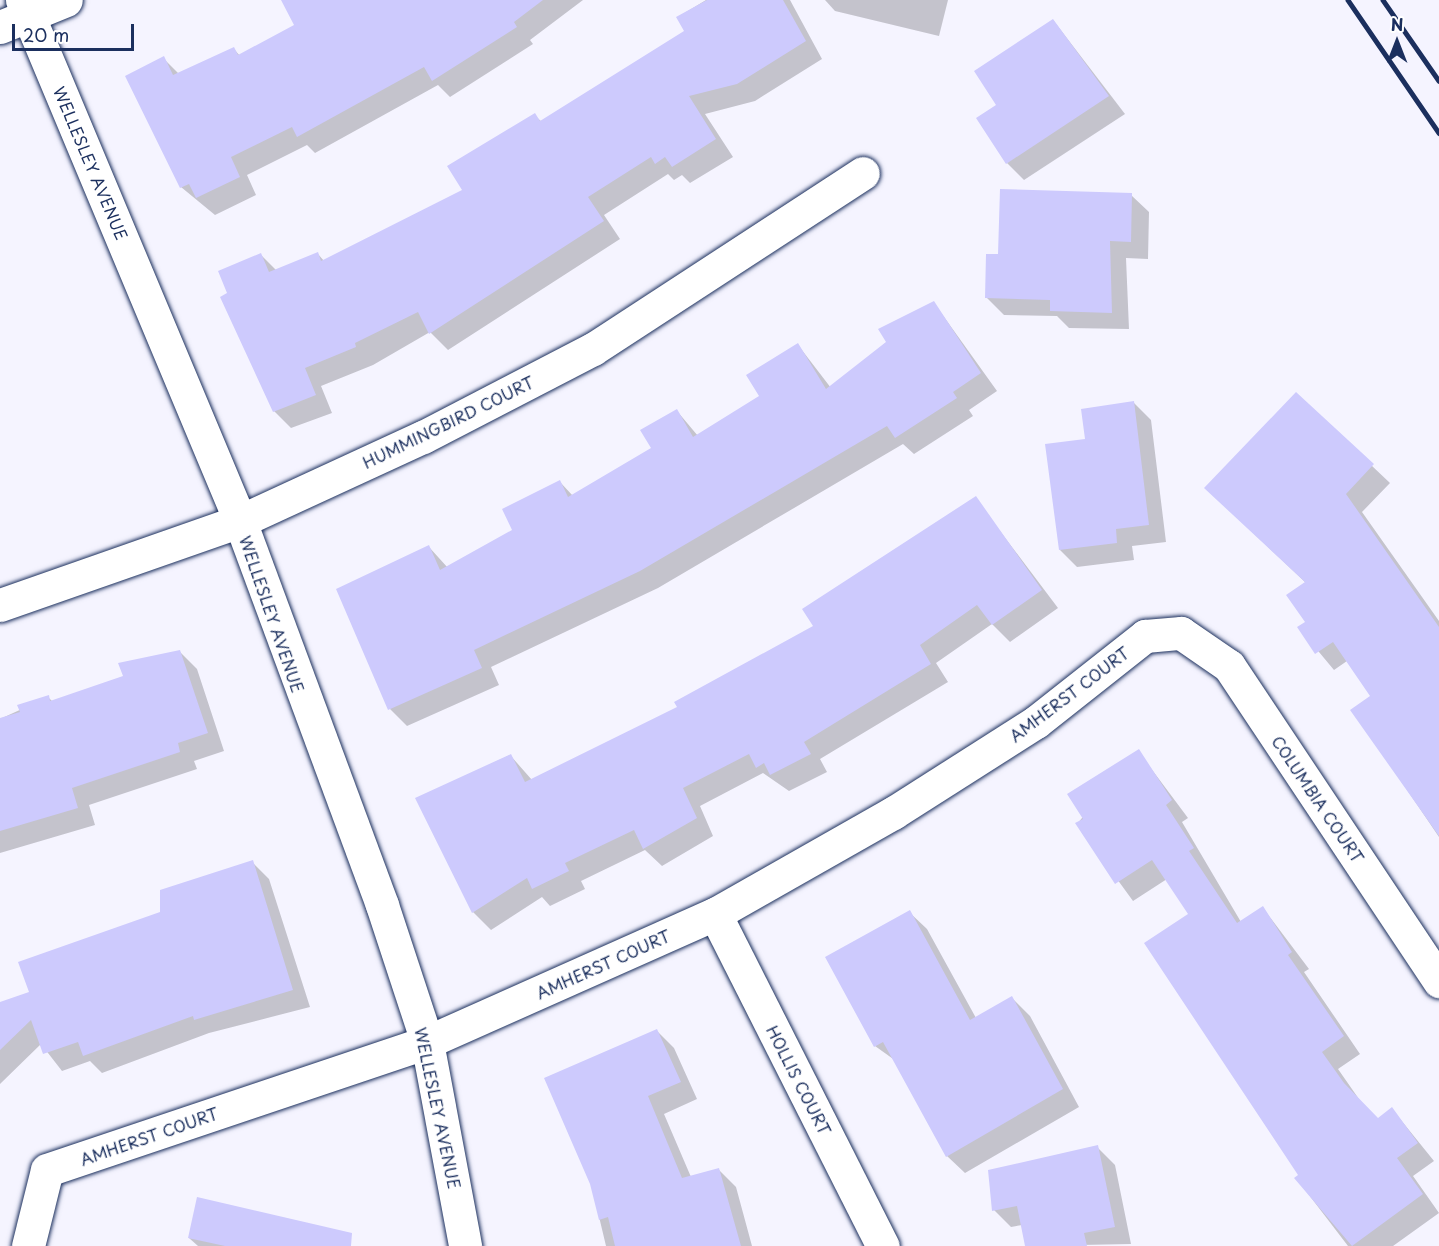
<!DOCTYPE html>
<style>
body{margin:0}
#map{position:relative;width:1439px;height:1246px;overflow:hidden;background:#f5f4ff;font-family:"Playpen Sans",sans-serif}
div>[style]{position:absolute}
.shadow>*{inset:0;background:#0003}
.building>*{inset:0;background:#cdcafd}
.roads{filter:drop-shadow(0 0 2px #1b2f5e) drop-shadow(0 0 2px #1b2f5e)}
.street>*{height:33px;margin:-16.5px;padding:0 16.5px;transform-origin:16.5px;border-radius:16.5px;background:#fff}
.rail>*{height:4.5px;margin:-2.25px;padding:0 2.25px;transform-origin:2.25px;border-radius:2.25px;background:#1b2f5e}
span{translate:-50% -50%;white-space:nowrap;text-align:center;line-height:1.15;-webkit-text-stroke:6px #fff;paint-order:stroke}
.street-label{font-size:16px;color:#1b2f5e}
.north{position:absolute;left:1367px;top:12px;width:60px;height:60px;-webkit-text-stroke:4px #fff;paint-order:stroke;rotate:0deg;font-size:16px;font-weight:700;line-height:24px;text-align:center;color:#1b2f5e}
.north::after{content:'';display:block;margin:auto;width:21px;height:27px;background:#1b2f5e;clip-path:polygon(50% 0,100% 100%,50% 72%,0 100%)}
.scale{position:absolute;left:12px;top:24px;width:122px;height:27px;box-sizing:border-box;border:3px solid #1b2f5e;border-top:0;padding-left:8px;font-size:18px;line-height:21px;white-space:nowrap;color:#1b2f5e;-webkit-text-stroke:4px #fff;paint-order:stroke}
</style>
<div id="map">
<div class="shadow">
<i style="clip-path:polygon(302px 0,583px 0,530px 40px,533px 44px,450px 97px,438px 85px,315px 153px,307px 145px,247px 175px,256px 195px,215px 215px,181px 187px,163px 58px,179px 74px,234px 49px,240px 56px,296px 26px)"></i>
<i style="clip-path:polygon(706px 0,790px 0,822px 59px,755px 101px,705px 114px,733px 157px,690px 183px,682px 175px,674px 180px,668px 174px,604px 215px,620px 239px,448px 350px,430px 332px,373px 365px,321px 386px,332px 413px,291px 428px,274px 411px,229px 294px,261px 255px,277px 271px,318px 254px,324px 261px,465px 190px,534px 115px,542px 122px,686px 31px,678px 17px)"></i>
<i style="clip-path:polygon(825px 0,948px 0,939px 36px,835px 11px)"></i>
<i style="clip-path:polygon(1053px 20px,1125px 114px,1024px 180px,1007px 163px,998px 106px)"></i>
<i style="clip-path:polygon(1131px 195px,1149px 212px,1148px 259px,1126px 258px,1129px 329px,1069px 328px,1057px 316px,1004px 315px,987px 298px,1000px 256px)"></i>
<i style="clip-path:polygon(934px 303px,997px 391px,969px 410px,973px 416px,914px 454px,903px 444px,658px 588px,491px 667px,499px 685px,407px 726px,390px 709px,429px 547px,448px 568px,514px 531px,560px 482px,573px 496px,653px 449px,677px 411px,698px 436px,761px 397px,798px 345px,831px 388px)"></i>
<i style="clip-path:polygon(1296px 394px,1390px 483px,1362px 512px,1439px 621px,1439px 837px,1353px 710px,1372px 697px,1347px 661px,1334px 670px,1299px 628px,1307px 622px,1306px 583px,1206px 488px)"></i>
<i style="clip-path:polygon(1134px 403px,1151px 420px,1166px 542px,1132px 546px,1134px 560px,1077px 567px,1060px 550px,1086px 441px)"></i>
<i style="clip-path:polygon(975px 498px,1058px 608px,1010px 642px,992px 624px,936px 663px,948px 682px,820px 759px,827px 772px,789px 791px,763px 773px,700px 806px,713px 836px,662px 866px,645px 850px,581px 881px,585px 889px,550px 906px,542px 897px,491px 930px,473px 912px,417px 799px,510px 755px,532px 780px,679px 708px,815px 627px)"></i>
<i style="clip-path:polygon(180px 652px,197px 669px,224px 751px,194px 761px,197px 769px,89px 805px,95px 825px,0 853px,0 719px,48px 697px,53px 702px,125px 677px,120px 664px)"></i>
<i style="clip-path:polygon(1138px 751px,1188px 818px,1182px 822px,1241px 922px,1263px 908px,1309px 969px,1304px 972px,1360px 1054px,1338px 1069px,1361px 1102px,1378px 1119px,1392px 1109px,1434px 1161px,1413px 1176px,1439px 1213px,1393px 1246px,1348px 1246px,1296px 1178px,1300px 1175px,1190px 915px,1167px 879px,1133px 901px,1077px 824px)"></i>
<i style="clip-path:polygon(252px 862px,269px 879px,310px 1007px,209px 1033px,102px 1073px,90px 1061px,62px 1071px,41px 1044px,0 1084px,0 1004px,31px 993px)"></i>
<i style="clip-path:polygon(909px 912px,927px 929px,976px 1018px,1012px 998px,1030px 1016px,1079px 1107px,965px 1173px,947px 1156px,896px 1061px,875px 1046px)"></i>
<i style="clip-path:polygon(657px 1031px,674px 1048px,697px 1099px,664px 1114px,691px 1177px,719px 1170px,736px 1187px,752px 1246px,606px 1246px,591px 1183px)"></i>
<i style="clip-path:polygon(1097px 1147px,1115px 1165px,1131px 1244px,1029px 1246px,1022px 1225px,1011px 1227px,994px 1210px)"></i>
<i style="clip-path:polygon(189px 1238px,336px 1246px,198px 1246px)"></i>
</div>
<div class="building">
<i style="clip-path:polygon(281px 0,543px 0,514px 22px,517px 27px,432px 81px,424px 67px,297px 137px,292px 127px,231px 157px,240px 177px,196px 198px,189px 184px,180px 188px,125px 76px,164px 56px,173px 75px,234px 47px,238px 55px,294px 25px)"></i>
<i style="clip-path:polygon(707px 0,783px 0,806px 41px,737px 84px,689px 96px,716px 139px,672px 167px,665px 157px,655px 164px,651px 157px,588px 197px,604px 221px,429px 334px,418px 312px,355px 343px,356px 347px,305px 368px,316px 395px,273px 412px,220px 297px,227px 293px,218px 271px,261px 253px,269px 272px,318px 252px,321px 261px,462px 190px,447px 166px,535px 113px,540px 121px,684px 31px,676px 17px)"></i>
<i style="clip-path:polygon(1053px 19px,1109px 96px,1006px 164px,976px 118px,996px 105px,974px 71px)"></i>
<i style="clip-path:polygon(1000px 189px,1132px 193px,1131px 242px,1110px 241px,1112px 313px,1050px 311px,1050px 300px,985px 298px,986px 254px,998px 254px)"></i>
<i style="clip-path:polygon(934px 301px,981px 373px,953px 392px,957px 398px,895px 438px,887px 426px,640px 571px,474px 650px,482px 668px,388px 710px,336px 589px,429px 545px,440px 570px,512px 530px,502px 509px,560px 480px,568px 497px,651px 448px,640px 430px,677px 409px,693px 437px,759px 396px,746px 375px,798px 343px,826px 389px,886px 342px,878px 329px)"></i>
<i style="clip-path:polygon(1296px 392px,1374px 464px,1346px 494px,1439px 627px,1439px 836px,1350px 710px,1370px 696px,1333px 642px,1315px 654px,1297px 627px,1305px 622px,1286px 595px,1305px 582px,1204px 488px)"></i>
<i style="clip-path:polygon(1134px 401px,1149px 525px,1116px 529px,1117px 543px,1059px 550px,1045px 444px,1085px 439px,1081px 409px)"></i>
<i style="clip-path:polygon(976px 496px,1042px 590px,992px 625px,977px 605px,920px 645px,931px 664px,804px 742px,811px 754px,770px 775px,764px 763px,756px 768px,749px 754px,683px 788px,697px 818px,643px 849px,634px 830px,565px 863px,569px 871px,532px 889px,527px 878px,472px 913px,415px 798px,511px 754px,525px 782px,677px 707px,674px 702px,813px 626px,802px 609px)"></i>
<i style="clip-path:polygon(180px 650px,208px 733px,178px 743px,180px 752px,72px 788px,78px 808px,0 831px,0 718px,20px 712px,17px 705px,49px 695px,50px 701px,123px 676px,118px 663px)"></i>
<i style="clip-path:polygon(1139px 749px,1172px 800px,1166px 805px,1194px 848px,1189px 851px,1237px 923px,1263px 906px,1292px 952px,1288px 955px,1344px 1036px,1322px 1052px,1344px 1083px,1378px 1118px,1392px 1107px,1418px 1143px,1397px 1158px,1423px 1194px,1352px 1246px,1294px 1178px,1298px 1175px,1144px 943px,1188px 914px,1152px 860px,1115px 884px,1075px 823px,1083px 819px,1067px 794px)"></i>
<i style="clip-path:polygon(253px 860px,293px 990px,194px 1020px,193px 1016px,83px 1056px,78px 1042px,43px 1054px,31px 1020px,0 1050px,0 1002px,29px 992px,18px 962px,160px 912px,160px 890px)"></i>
<i style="clip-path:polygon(910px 910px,970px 1020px,1012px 996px,1063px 1089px,946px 1157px,883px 1042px,874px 1047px,825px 957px)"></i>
<i style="clip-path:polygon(657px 1029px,681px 1082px,648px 1096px,682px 1178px,719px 1168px,741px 1246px,615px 1246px,608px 1217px,599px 1220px,590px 1184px,544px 1078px)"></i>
<i style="clip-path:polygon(1098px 1145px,1115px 1227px,1084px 1233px,1087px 1246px,1025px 1246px,1017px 1206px,992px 1211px,988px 1170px)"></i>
<i style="clip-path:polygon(197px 1197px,352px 1233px,351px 1246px,225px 1246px,188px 1238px)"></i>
</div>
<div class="roads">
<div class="street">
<i style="left:22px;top:0;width:565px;rotate:67.29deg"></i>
<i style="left:240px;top:521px;width:409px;rotate:69.7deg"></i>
<i style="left:382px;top:905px;width:144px;rotate:71.8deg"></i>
<i style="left:427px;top:1042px;width:208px;rotate:79.4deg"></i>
<i style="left:0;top:27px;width:71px;rotate:-22.2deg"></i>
<i style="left:0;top:605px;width:254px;rotate:-19.3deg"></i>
<i style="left:240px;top:521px;width:201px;rotate:-24.7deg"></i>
<i style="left:423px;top:437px;width:191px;rotate:-27.4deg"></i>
<i style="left:593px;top:349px;width:322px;rotate:-33.1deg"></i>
<i style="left:715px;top:914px;width:372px;rotate:63.2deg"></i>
<i style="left:28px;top:1246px;width:78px;rotate:-76deg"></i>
<i style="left:47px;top:1170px;width:401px;rotate:-18.6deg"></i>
<i style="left:427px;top:1042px;width:315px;rotate:-24deg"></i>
<i style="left:715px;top:914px;width:205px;rotate:-29.6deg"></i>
<i style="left:893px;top:813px;width:169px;rotate:-32.5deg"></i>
<i style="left:1036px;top:722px;width:139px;rotate:-38.3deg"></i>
<i style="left:1145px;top:636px;width:36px;rotate:-5deg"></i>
<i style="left:1181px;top:633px;width:58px;rotate:34.5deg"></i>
<i style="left:1229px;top:666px;width:379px;rotate:56.3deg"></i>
</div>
</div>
<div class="rail">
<i style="left:1348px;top:0;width:161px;rotate:55.6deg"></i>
<i style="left:1383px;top:0;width:98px;rotate:55.3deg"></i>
</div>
<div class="street-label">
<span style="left:91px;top:163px;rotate:67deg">WELLESLEY AVENUE</span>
<span style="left:448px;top:422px;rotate:-26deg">HUMMINGBIRD COURT</span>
<span style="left:272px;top:614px;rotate:71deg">WELLESLEY AVENUE</span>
<span style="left:1069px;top:694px;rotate:-37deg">AMHERST COURT</span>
<span style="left:1318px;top:799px;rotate:56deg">COLUMBIA COURT</span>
<span style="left:603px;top:964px;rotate:-24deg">AMHERST COURT</span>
<span style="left:799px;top:1080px;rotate:63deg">HOLLIS COURT</span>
<span style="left:438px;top:1108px;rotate:78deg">WELLESLEY AVENUE</span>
<span style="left:149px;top:1136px;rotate:-19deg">AMHERST COURT</span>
</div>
<div class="north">N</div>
<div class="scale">20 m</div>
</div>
